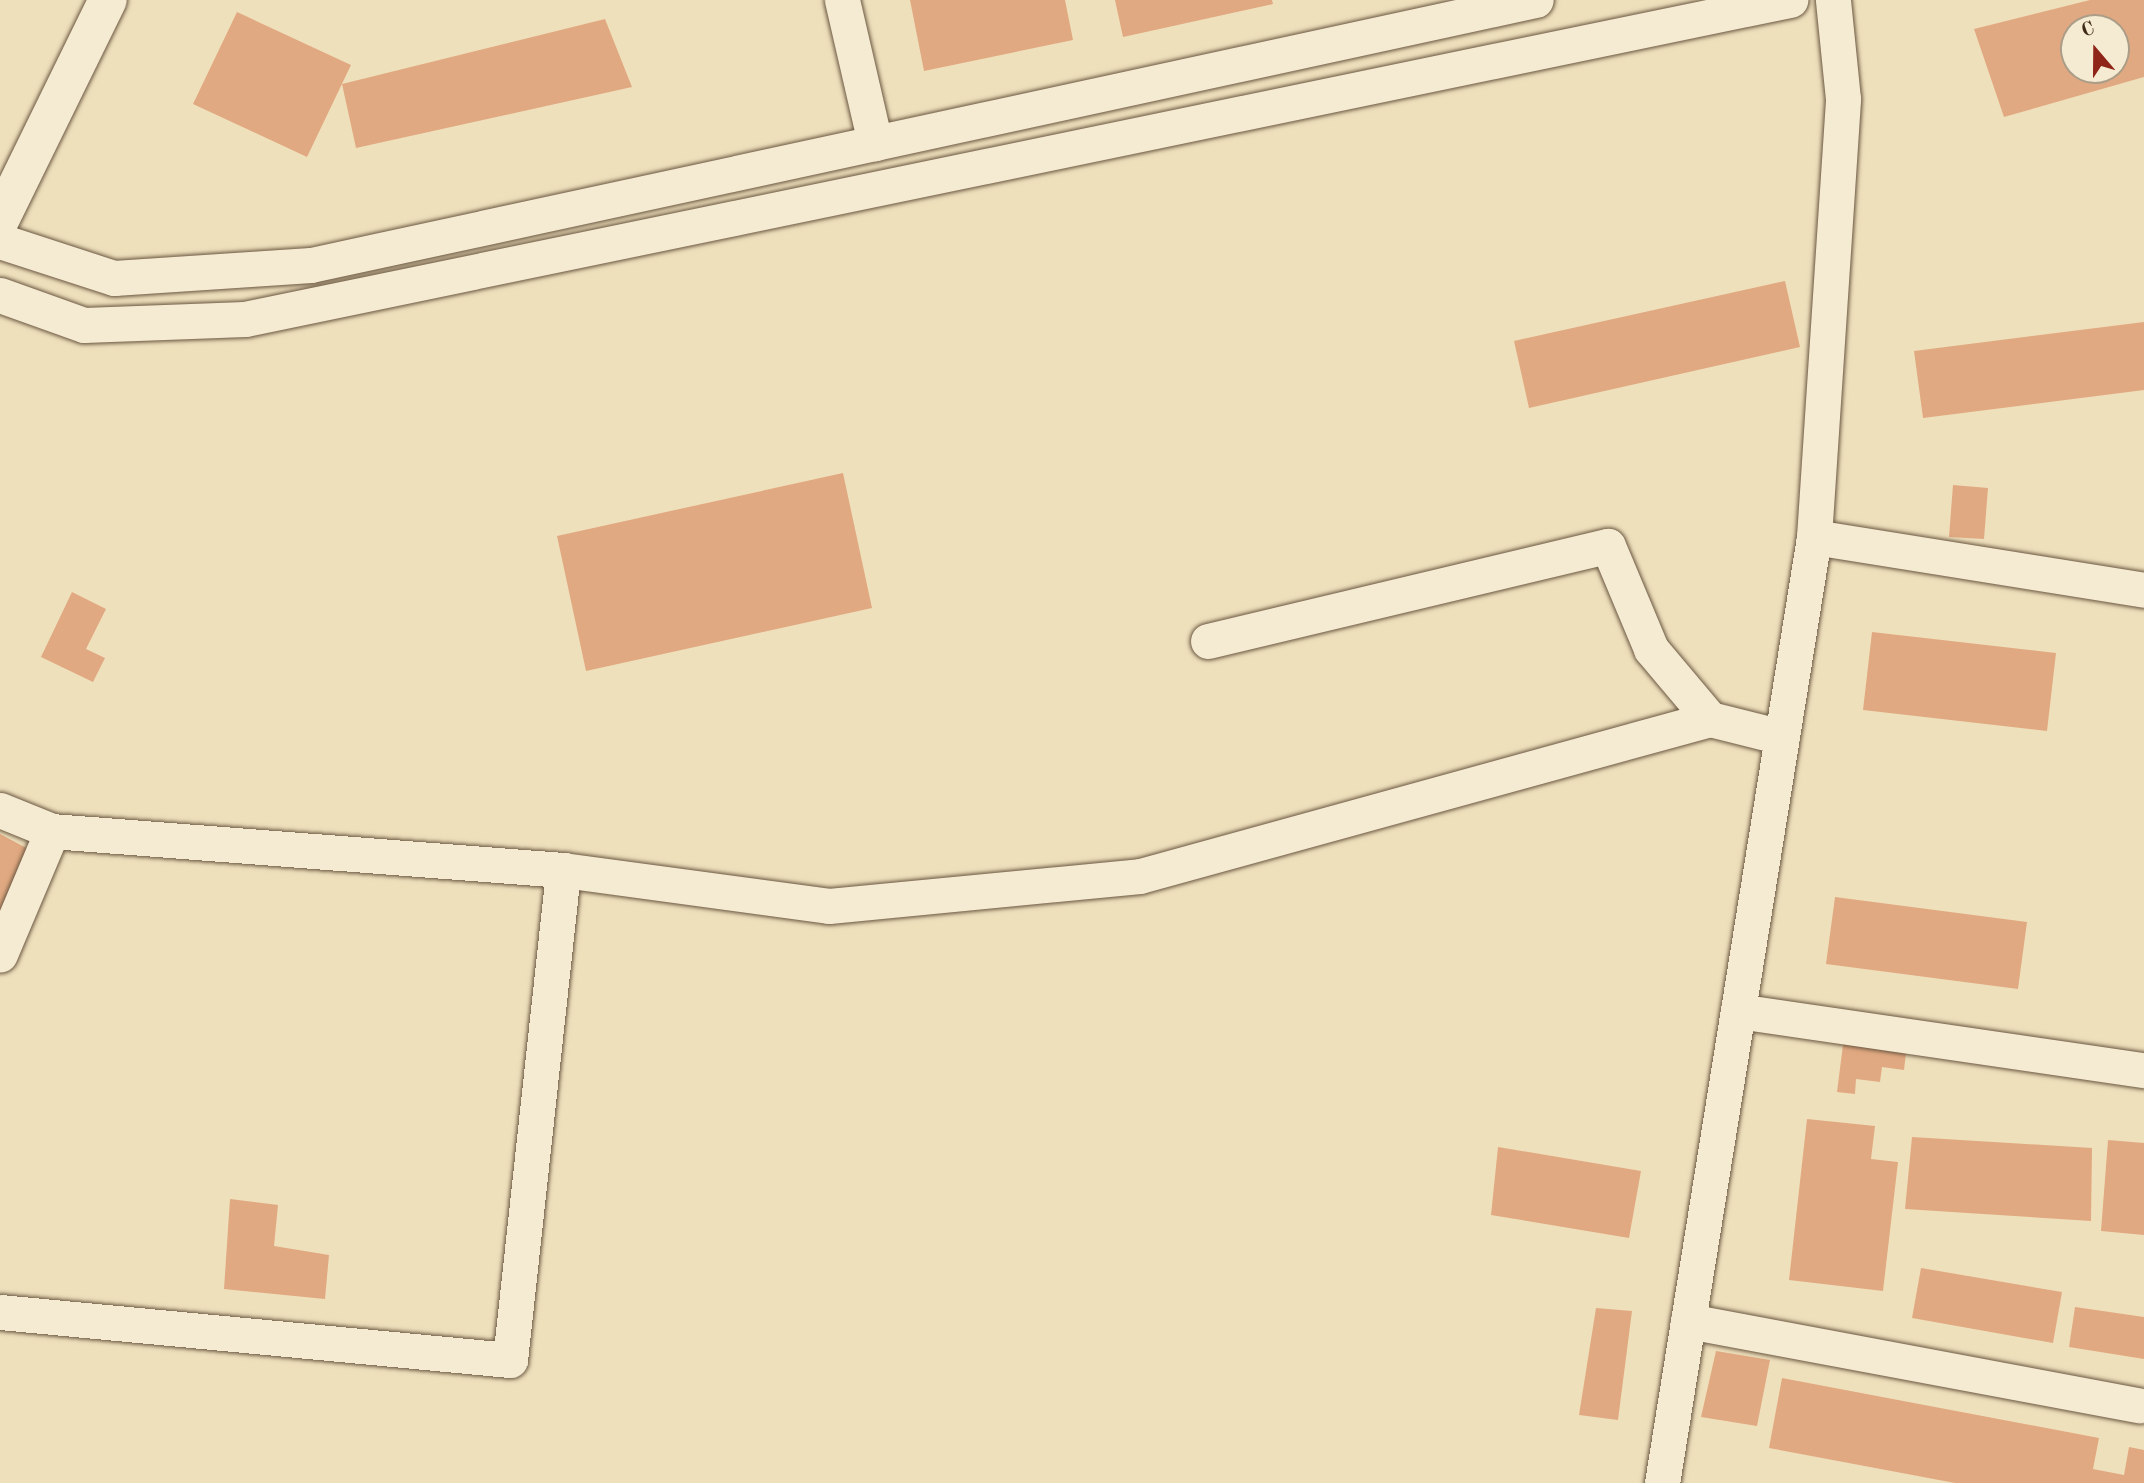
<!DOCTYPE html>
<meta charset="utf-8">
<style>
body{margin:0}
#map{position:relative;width:2144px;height:1483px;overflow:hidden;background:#efe0bc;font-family:"Old Standard TT",serif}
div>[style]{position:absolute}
.building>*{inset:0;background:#e1a981}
.roads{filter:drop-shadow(0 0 2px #6a5741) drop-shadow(0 0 2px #6a5741)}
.street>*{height:35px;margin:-17.5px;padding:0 17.5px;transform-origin:17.5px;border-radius:17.5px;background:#f5ebd3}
.secondary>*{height:38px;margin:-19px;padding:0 19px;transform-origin:19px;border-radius:19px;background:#f5ebd3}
span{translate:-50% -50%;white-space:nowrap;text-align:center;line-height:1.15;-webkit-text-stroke:5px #f5ebd3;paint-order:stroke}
.north{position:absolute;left:2060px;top:14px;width:70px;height:70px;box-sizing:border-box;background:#f5ebd3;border:2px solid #ac9d88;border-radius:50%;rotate:340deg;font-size:19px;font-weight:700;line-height:28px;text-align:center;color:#3e2918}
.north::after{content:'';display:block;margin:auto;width:24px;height:32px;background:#8f2418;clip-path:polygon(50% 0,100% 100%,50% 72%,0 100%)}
</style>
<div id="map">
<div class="building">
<i style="clip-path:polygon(910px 0,1065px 0,1073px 40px,924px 71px)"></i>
<i style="clip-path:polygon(1115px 0,1272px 0,1273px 4px,1123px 37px)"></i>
<i style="clip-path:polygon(evenodd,2090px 0,2144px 0,2144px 77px,2004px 117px,1974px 29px,2090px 0,2074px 28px,2116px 28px,2116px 70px,2074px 70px,2074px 28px)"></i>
<i style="clip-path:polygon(237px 12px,351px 65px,307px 157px,193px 104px)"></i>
<i style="clip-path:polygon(605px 19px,632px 87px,356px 148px,342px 84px)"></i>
<i style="clip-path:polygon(1785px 281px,1800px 347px,1529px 408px,1514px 341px)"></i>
<i style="clip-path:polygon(2144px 322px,2144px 390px,1923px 418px,1914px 351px)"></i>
<i style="clip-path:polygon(843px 473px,872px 608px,586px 671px,557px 536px)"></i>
<i style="clip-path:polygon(1953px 485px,1988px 488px,1984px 539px,1949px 537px)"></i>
<i style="clip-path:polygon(72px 592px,106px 609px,86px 649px,105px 658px,93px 682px,41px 657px)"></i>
<i style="clip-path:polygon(1872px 632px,2056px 653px,2047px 731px,1863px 710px)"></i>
<i style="clip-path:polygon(0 834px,34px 852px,0 914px)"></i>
<i style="clip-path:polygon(1835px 897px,2027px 922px,2018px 989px,1826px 964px)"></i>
<i style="clip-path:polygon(1844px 1037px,1907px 1045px,1904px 1070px,1882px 1067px,1880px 1082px,1856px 1079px,1855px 1094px,1837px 1092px)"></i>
<i style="clip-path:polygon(1807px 1119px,1875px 1126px,1871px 1159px,1898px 1162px,1883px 1291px,1789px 1280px)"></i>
<i style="clip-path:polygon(1912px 1137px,2092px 1148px,2091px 1221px,1905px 1209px)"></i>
<i style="clip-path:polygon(2108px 1140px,2144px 1143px,2144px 1235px,2101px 1231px)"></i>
<i style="clip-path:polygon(1498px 1147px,1641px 1171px,1629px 1238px,1491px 1215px)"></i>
<i style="clip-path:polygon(230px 1199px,278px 1205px,274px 1246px,329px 1255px,325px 1299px,224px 1289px)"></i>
<i style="clip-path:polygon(1921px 1268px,2062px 1292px,2053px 1343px,1912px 1318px)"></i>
<i style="clip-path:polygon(2075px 1307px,2144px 1317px,2144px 1359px,2069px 1347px)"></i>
<i style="clip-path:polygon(1596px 1308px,1632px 1311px,1618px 1420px,1579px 1415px)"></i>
<i style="clip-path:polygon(1716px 1351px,1770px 1360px,1757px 1426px,1701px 1417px)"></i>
<i style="clip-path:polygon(1782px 1378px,2099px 1438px,2093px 1469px,2124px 1475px,2129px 1447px,2144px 1450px,2144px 1483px,1955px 1483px,1769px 1448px)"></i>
</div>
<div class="roads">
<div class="street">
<i style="left:842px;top:0;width:147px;rotate:77deg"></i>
<i style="left:0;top:241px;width:120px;rotate:18deg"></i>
<i style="left:114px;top:278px;width:197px;rotate:-3.8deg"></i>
<i style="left:311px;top:265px;width:1253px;rotate:-12.21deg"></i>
<i style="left:0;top:295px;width:89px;rotate:19.7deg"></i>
<i style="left:84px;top:325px;width:161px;rotate:-2.1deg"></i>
<i style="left:245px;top:319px;width:1578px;rotate:-11.67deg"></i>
<i style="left:1814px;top:537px;width:334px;rotate:9.1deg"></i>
<i style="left:1208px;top:641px;width:411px;rotate:-13.4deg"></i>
<i style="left:1608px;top:546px;width:112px;rotate:67.3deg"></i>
<i style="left:1651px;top:649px;width:92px;rotate:49.9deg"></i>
<i style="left:0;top:810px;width:56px;rotate:22deg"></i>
<i style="left:52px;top:831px;width:134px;rotate:112.9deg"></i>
<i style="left:563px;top:870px;width:268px;rotate:7.7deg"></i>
<i style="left:829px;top:906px;width:312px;rotate:-5.5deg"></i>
<i style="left:1140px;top:876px;width:591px;rotate:-15.4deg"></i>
<i style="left:1710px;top:719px;width:74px;rotate:14deg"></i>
<i style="left:1738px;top:1011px;width:410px;rotate:8.3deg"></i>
<i style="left:0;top:1312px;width:512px;rotate:5.38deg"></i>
<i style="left:510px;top:1360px;width:493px;rotate:-83.8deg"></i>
<i style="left:563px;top:870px;width:512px;rotate:-175.64deg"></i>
<i style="left:1688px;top:1321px;width:459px;rotate:10.6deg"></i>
<i style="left:1662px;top:1483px;width:958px;rotate:-80.87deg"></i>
<i style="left:1814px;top:537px;width:439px;rotate:-86.2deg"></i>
<i style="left:1843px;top:99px;width:100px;rotate:-95.8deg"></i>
</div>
<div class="secondary">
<i style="left:0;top:220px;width:245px;rotate:-63.9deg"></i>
</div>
</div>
<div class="north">С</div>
</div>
